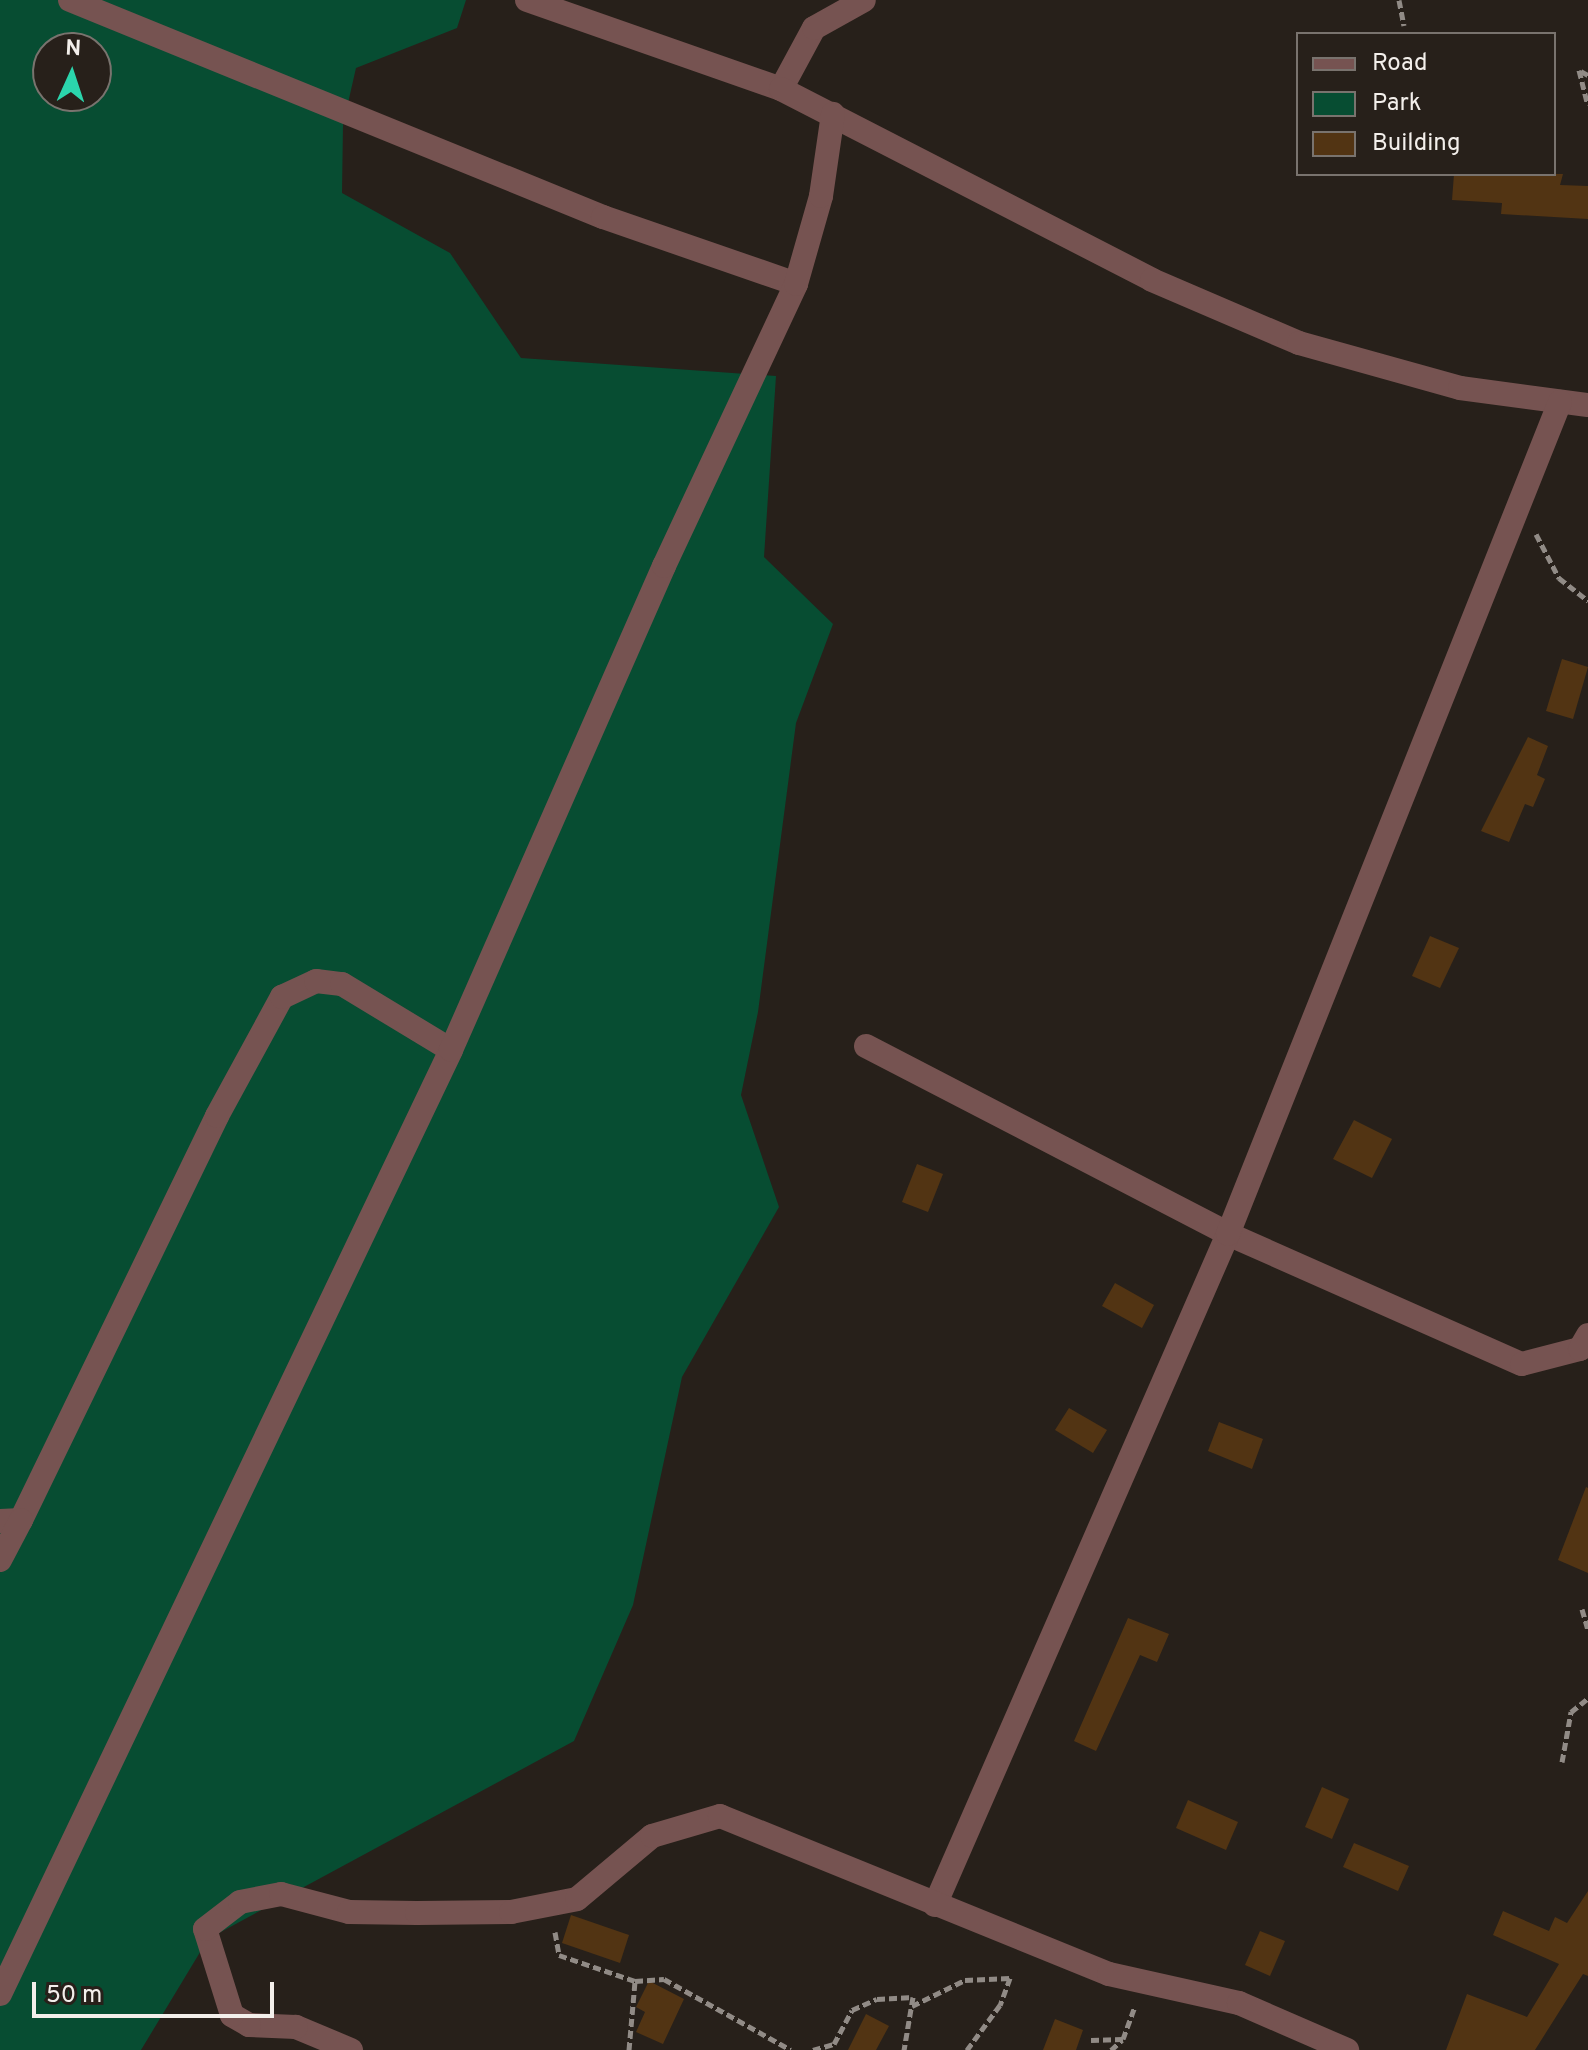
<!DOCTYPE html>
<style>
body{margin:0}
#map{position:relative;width:1588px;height:2050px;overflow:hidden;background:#27201a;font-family:Overpass,sans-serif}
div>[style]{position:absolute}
.green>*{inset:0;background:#074d32}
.building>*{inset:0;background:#523413}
.path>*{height:5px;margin-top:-2.5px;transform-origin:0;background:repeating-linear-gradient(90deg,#918b86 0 8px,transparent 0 12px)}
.street>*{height:24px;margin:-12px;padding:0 12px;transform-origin:12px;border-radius:12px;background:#765351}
span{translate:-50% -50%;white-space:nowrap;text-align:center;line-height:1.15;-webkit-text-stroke:8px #27201a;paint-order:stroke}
.legend{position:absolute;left:1296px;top:32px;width:260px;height:144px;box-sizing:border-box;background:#27201a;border:2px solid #79736e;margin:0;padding:10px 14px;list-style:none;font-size:24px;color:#f3efeb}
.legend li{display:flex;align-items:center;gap:16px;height:40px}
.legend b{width:40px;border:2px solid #79736e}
.north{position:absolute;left:32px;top:32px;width:80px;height:80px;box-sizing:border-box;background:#27201a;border:2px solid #79736e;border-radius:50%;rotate:3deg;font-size:22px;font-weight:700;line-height:32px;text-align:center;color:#f3efeb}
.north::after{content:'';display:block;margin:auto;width:28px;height:36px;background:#2bd5ac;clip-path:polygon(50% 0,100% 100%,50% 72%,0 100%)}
.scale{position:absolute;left:32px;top:1982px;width:242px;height:36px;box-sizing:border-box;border:4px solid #f3efeb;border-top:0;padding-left:10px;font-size:24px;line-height:28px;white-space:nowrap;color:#f3efeb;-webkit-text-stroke:6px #27201a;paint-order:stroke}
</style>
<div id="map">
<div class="green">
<i style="clip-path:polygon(evenodd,0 0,466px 0,457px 28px,356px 68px,343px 125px,342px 193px,450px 253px,521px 358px,776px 376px,764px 557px,833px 624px,796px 723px,758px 1012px,741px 1095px,779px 1207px,682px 1377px,633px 1605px,574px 1741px,208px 1939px,141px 2050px,0 2050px,0 0,48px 48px,96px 48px,96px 96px,48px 96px,48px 48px)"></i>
</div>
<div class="building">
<i style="clip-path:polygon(1454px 174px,1563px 174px,1560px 185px,1588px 186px,1588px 219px,1501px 214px,1502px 203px,1452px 200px)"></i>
<i style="clip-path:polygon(1562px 659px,1588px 667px,1573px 719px,1546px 711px)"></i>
<i style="clip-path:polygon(1528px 737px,1548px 746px,1537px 775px,1545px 779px,1533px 807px,1525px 804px,1509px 842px,1481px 831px)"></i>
<i style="clip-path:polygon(1430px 936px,1459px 948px,1440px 988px,1412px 976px)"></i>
<i style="clip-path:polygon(1354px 1120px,1392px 1139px,1372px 1178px,1333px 1159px)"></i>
<i style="clip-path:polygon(917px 1164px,943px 1174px,928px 1212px,902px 1202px)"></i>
<i style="clip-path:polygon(1115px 1283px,1154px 1305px,1142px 1328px,1102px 1306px)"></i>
<i style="clip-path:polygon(1069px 1408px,1107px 1430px,1093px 1453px,1055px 1430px)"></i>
<i style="clip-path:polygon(1219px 1422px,1263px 1439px,1252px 1469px,1208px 1451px)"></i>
<i style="clip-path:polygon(1586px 1487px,1588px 1488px,1588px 1573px,1558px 1560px)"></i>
<i style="clip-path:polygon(1128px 1618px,1169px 1634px,1157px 1662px,1140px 1655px,1096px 1751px,1074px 1741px)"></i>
<i style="clip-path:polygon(1322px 1787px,1349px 1799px,1332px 1839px,1305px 1827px)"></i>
<i style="clip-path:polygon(1188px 1800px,1238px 1822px,1226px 1850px,1176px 1828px)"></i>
<i style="clip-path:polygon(1354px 1843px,1409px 1866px,1398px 1891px,1343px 1867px)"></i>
<i style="clip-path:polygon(1588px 1891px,1588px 1976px,1583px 1974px,1535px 2050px,1446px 2050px,1467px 1994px,1527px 2017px,1559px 1964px,1493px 1935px,1503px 1911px,1549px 1931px,1555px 1917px,1567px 1923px)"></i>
<i style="clip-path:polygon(571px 1915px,629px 1935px,620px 1963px,562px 1943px)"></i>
<i style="clip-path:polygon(1260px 1931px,1285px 1941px,1270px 1976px,1245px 1965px)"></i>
<i style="clip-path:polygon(649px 1981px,684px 1999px,663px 2044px,636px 2032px,645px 2012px,636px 2007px)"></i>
<i style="clip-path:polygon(866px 2014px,889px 2026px,876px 2050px,848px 2050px)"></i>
<i style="clip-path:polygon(1055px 2019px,1083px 2030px,1076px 2050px,1043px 2050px)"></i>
</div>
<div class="path">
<i style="left:1399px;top:0;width:26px;rotate:79deg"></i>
<i style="left:1588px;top:75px;width:10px;rotate:-151deg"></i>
<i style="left:1579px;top:70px;width:36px;rotate:76deg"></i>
<i style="left:1536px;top:534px;width:50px;rotate:62.4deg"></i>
<i style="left:1559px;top:578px;width:37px;rotate:38deg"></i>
<i style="left:1582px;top:1609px;width:22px;rotate:74deg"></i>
<i style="left:1562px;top:1762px;width:51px;rotate:-79.8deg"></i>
<i style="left:1571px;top:1712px;width:22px;rotate:-39deg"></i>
<i style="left:555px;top:1932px;width:23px;rotate:80deg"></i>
<i style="left:559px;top:1955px;width:80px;rotate:18.9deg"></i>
<i style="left:635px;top:1981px;width:29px;rotate:-4deg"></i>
<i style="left:664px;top:1979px;width:145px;rotate:29.2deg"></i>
<i style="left:912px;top:2006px;width:59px;rotate:-26.1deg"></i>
<i style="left:965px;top:1980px;width:45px;rotate:-2.5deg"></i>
<i style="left:1010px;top:1978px;width:29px;rotate:110deg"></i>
<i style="left:1000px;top:2005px;width:56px;rotate:126.3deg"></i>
<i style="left:1091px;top:2040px;width:32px;rotate:-2deg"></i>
<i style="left:1123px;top:2039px;width:35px;rotate:-70deg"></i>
<i style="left:629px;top:2050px;width:69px;rotate:-85deg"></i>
<i style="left:813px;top:2050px;width:22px;rotate:-16deg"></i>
<i style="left:834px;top:2044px;width:38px;rotate:-62deg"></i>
<i style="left:852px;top:2010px;width:27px;rotate:-24deg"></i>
<i style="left:877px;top:1999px;width:36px;rotate:-3deg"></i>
<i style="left:913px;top:1997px;width:54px;rotate:99.6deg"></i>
<i style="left:1111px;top:2050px;width:15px;rotate:-42deg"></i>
</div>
<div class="street">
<i style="left:70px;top:0;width:575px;rotate:22.15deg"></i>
<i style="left:603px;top:217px;width:204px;rotate:19.1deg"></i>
<i style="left:527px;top:0;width:269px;rotate:19.3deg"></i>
<i style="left:781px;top:89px;width:69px;rotate:-61.6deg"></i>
<i style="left:814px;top:28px;width:57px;rotate:-29.2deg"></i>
<i style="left:781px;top:89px;width:417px;rotate:27.2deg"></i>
<i style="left:1152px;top:280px;width:160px;rotate:23.2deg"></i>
<i style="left:1299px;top:343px;width:167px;rotate:15.6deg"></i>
<i style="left:1460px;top:388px;width:129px;rotate:7.6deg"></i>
<i style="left:866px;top:1046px;width:408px;rotate:27.4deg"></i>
<i style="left:1228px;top:1234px;width:321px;rotate:23.9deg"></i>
<i style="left:1522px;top:1364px;width:60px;rotate:-14.5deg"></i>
<i style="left:1580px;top:1349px;width:16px;rotate:-60deg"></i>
<i style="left:0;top:1521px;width:21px;rotate:-3deg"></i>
<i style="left:21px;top:1520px;width:449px;rotate:-64.1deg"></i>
<i style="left:217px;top:1116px;width:136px;rotate:-61.4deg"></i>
<i style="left:282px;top:997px;width:38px;rotate:-25deg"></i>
<i style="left:316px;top:981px;width:26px;rotate:7deg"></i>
<i style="left:342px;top:984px;width:127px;rotate:31.2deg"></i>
<i style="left:0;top:1560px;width:45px;rotate:-62.3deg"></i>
<i style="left:935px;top:1905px;width:732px;rotate:-66.41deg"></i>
<i style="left:1228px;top:1234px;width:896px;rotate:-68.25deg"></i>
<i style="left:0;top:1994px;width:1046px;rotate:-64.46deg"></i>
<i style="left:451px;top:1050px;width:529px;rotate:-66.25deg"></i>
<i style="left:664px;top:566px;width:311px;rotate:-64.9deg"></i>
<i style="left:796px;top:284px;width:91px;rotate:-74.1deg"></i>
<i style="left:821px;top:196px;width:83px;rotate:-81.7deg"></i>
<i style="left:351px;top:2050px;width:60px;rotate:-157.3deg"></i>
<i style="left:296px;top:2027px;width:47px;rotate:-177.6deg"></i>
<i style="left:249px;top:2025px;width:20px;rotate:-150deg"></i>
<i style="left:232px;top:2015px;width:90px;rotate:-107.4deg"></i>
<i style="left:205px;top:1929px;width:44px;rotate:-37.6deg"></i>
<i style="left:240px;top:1902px;width:42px;rotate:-11deg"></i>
<i style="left:281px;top:1894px;width:70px;rotate:14.8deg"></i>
<i style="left:349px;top:1912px;width:68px;rotate:0.8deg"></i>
<i style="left:417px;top:1913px;width:94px;rotate:-0.6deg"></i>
<i style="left:511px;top:1912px;width:67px;rotate:-11.1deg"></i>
<i style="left:577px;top:1899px;width:98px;rotate:-40deg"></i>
<i style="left:652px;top:1836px;width:71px;rotate:-16.4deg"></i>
<i style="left:720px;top:1816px;width:420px;rotate:22.1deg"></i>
<i style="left:1109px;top:1974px;width:133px;rotate:12.6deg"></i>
<i style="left:1239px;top:2003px;width:118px;rotate:23.5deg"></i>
</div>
<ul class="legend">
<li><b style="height:10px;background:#765351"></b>Road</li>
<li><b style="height:22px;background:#074d32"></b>Park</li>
<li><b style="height:22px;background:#523413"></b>Building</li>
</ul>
<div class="north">N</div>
<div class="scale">50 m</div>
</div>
